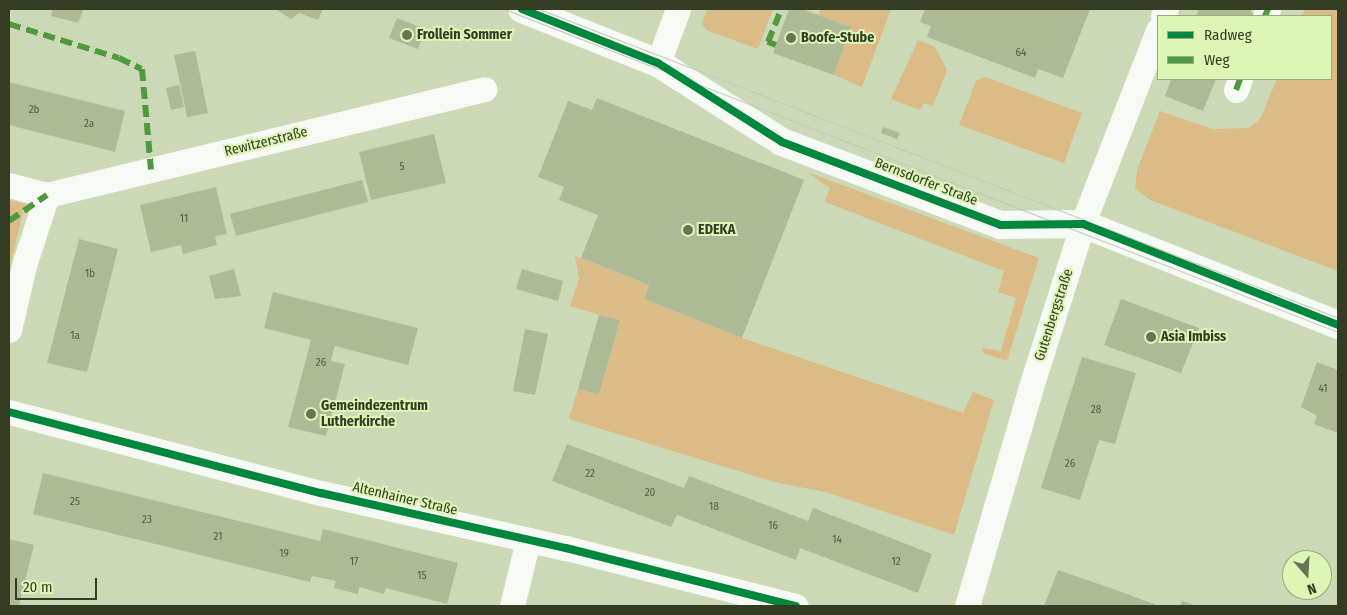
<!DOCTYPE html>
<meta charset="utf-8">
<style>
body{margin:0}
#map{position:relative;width:1347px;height:615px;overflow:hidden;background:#ccd9b7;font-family:"Fira Sans Condensed",sans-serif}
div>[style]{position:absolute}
.green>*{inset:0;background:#dbbb86}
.building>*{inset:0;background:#adba95}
.minor>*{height:25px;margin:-12.5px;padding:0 12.5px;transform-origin:12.5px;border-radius:12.5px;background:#f7f9f4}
.tertiary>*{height:28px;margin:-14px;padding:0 14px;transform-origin:14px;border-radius:14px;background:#f7f9f4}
.tram>*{height:1px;margin:-0.5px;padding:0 0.5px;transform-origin:0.5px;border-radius:0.5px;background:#c4c7be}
.quiet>*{height:6px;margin-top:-3px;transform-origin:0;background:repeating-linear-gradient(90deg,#4f9a3e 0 12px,transparent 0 18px)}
.cycleway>*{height:8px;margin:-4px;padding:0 4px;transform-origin:4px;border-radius:4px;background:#00873e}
.dots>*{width:14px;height:14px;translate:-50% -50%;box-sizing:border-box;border:2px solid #ddf5b5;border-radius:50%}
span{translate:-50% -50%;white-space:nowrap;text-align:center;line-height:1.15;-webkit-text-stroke:4px #ddf5b5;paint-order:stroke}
.number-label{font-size:11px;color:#525c40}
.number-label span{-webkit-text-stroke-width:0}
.poi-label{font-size:14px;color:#343d24;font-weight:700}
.left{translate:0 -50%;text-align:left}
.street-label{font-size:14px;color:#343d24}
.frame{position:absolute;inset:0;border:10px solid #343d24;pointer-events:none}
.legend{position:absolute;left:1157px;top:15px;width:175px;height:65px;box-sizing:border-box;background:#ddf5b5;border:1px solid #99ab7b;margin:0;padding:6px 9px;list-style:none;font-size:15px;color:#343d24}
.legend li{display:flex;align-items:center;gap:10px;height:25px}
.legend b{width:25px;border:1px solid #99ab7b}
.north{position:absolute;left:1282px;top:550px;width:50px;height:50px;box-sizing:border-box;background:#ddf5b5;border:1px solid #99ab7b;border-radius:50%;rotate:161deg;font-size:14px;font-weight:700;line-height:20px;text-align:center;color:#343d24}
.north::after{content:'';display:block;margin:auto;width:18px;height:22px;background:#697457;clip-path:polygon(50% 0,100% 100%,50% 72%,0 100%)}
.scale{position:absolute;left:15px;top:578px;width:82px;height:22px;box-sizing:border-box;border:2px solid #343d24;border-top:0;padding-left:6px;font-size:15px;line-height:18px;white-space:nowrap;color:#343d24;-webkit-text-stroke:4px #ddf5b5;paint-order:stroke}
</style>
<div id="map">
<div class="green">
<i style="clip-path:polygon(707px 9px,773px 9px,758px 49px,706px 30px,702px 24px)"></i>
<i style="clip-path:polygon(821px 9px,891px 9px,862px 87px,834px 75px,851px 27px,818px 15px)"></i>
<i style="clip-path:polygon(1305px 9px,1338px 9px,1338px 271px,1150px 200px,1135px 189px,1137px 170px,1160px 111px,1212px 129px,1249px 128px,1260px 119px,1277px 79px,1331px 79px,1331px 16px,1302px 16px)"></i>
<i style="clip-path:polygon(918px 40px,935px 47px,947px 70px,933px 106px,924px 103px,920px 110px,891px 99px)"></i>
<i style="clip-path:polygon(985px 77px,1082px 113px,1064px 163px,959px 125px,976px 81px)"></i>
<i style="clip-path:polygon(807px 172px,1039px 258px,1007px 361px,983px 353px,982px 348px,1001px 351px,1016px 298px,998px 292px,1004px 271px,825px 202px,830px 188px)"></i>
<i style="clip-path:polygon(9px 200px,25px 204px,9px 271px)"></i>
<i style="clip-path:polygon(575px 256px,649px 285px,644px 299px,742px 338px,963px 413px,973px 392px,994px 400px,954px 535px,825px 492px,774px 482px,569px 419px,578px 389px,599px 395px,620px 321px,570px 306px,579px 279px)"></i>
</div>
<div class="building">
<i style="clip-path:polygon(53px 9px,84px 9px,78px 23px,51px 16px)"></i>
<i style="clip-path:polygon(276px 9px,323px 9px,318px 20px,299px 13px,291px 19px)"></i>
<i style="clip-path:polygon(789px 9px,802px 9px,851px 27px,834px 75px,773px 53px)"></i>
<i style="clip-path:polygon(925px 9px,1090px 9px,1063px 78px,1038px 69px,1035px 78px,927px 37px,931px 26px,920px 22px)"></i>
<i style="clip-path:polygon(1199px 9px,1252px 9px,1250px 12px,1262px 16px,1196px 16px)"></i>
<i style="clip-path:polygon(397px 18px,425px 29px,418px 49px,389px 38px)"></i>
<i style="clip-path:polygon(195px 51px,208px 113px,187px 117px,174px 55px)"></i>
<i style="clip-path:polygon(1171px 79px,1216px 79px,1203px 111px,1165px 96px)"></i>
<i style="clip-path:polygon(9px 82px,125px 111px,115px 152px,9px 125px)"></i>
<i style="clip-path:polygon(179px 85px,184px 107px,171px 110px,166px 88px)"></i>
<i style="clip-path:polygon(597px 98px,804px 180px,742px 338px,644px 299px,649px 285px,581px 258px,598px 215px,559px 200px,564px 187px,538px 177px,568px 101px,592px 110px)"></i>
<i style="clip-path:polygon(883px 127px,900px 133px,897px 139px,881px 133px)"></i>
<i style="clip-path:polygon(434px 134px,446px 183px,371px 200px,359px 152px)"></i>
<i style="clip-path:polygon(362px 180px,368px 202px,236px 236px,230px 214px)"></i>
<i style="clip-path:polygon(216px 187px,227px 234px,215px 236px,217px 245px,183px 254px,181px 245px,151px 252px,140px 205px)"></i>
<i style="clip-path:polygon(79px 239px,118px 249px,87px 372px,47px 363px)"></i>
<i style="clip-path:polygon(234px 269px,241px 296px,215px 299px,209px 276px)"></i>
<i style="clip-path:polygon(522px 269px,563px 281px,558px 301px,516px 289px)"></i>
<i style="clip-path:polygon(273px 292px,418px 328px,408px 365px,335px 346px,331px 361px,345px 364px,326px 436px,288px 427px,311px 340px,264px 328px)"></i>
<i style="clip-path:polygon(1121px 299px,1199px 328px,1181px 373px,1104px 345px)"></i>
<i style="clip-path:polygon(599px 315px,620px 320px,599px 395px,578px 389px)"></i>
<i style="clip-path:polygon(525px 329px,548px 334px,535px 395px,513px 391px)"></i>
<i style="clip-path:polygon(1082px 357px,1136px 373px,1115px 444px,1099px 440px,1080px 500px,1041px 488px)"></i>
<i style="clip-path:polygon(1317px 362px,1338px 370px,1338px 433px,1314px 424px,1317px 416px,1301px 407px)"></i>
<i style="clip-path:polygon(567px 444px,684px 488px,689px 476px,808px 521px,813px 508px,932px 554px,918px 593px,800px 548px,796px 560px,677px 515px,671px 527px,552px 481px)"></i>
<i style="clip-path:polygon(43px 473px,320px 541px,323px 529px,458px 563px,447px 604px,386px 588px,384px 594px,359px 587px,358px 594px,334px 588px,336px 581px,312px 576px,310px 582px,33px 514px)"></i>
<i style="clip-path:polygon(9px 539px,34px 545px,19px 606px,9px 606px)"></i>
<i style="clip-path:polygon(1058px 570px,1119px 591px,1159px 606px,1044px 606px)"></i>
<i style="clip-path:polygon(1182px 601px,1197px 606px,1180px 606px)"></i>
</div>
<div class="minor">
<i style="left:1163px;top:16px;width:8px;rotate:-67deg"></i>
<i style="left:1265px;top:16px;width:8px;rotate:-67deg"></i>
<i style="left:658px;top:63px;width:58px;rotate:-69.7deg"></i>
<i style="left:1236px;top:90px;width:12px;rotate:-70deg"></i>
<i style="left:9px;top:185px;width:39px;rotate:15deg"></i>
<i style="left:47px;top:195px;width:450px;rotate:-13.6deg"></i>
<i style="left:9px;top:330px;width:70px;rotate:-76.8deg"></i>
<i style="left:25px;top:262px;width:71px;rotate:-71.8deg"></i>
<i style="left:9px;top:412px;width:322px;rotate:14.6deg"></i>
<i style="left:321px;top:493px;width:251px;rotate:12.7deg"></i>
<i style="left:566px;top:548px;width:237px;rotate:14.2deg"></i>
<i style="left:512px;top:606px;width:68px;rotate:-76.4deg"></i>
<i style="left:967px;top:606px;width:225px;rotate:-73.7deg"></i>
<i style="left:1030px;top:390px;width:178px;rotate:-72.4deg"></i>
<i style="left:1084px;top:220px;width:204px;rotate:-68.7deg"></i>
</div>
<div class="tertiary">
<i style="left:522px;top:9px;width:146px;rotate:21.7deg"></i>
<i style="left:658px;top:63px;width:147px;rotate:32.5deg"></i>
<i style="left:782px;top:142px;width:234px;rotate:20.8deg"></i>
<i style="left:1001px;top:225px;width:82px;rotate:-0.7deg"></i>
<i style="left:1083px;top:224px;width:274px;rotate:21.6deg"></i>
</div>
<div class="tram">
<i style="left:504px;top:9px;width:894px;rotate:21.17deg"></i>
<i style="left:539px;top:9px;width:857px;rotate:21.14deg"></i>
</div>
<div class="quiet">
<i style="left:1265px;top:16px;width:8px;rotate:-67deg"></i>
<i style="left:9px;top:24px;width:115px;rotate:17.2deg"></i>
<i style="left:119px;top:58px;width:25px;rotate:26deg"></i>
<i style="left:142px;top:69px;width:101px;rotate:84.9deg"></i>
<i style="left:776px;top:45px;width:9px;rotate:-159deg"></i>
<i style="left:768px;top:42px;width:35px;rotate:-68deg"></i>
<i style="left:1236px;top:90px;width:12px;rotate:-70deg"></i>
<i style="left:9px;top:221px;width:46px;rotate:-34.4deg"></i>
</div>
<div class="cycleway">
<i style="left:522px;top:9px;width:146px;rotate:21.7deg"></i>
<i style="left:658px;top:63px;width:147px;rotate:32.5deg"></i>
<i style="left:782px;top:142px;width:234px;rotate:20.8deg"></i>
<i style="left:1001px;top:225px;width:82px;rotate:-0.7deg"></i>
<i style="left:1083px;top:224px;width:274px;rotate:21.6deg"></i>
<i style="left:9px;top:412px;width:322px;rotate:14.6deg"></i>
<i style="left:321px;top:493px;width:251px;rotate:12.7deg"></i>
<i style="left:566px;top:548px;width:237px;rotate:14.2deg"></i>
</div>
<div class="dots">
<i style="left:407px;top:35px;background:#697457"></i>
<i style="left:791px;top:38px;background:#697457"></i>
<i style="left:688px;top:230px;background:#697457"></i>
<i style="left:1151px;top:337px;background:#697457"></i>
<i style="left:311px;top:414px;background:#697457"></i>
</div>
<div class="number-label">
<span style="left:1021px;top:53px">64</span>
<span style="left:34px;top:110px">2b</span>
<span style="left:89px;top:124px">2a</span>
<span style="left:402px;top:167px">5</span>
<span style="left:184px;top:219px">11</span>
<span style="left:90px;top:274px">1b</span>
<span style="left:75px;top:336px">1a</span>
<span style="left:321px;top:363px">26</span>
<span style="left:1323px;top:389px">41</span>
<span style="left:1096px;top:410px">28</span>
<span style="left:1070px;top:464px">26</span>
<span style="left:590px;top:474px">22</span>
<span style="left:650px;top:493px">20</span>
<span style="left:75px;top:502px">25</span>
<span style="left:714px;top:507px">18</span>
<span style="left:147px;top:520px">23</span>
<span style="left:773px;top:526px">16</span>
<span style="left:218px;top:537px">21</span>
<span style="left:837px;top:540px">14</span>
<span style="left:284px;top:554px">19</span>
<span style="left:354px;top:562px">17</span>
<span style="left:896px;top:562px">12</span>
<span style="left:422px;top:576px">15</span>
</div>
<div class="poi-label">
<span class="left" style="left:417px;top:35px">Frollein Sommer</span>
<span class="left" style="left:801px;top:38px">Boofe-Stube</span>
<span class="left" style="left:698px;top:230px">EDEKA</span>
<span class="left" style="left:1161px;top:337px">Asia Imbiss</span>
<span class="left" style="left:321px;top:414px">Gemeindezentrum<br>Lutherkirche</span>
</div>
<div class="street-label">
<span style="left:266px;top:142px;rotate:-14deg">Rewitzerstraße</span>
<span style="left:926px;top:182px;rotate:21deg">Bernsdorfer Straße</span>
<span style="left:1054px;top:315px;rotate:-72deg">Gutenbergstraße</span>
<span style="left:405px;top:499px;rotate:13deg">Altenhainer Straße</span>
</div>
<div class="frame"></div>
<ul class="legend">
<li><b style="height:6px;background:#00873e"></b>Radweg</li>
<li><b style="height:6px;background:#4f9a3e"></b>Weg</li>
</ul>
<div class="north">N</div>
<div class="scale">20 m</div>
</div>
